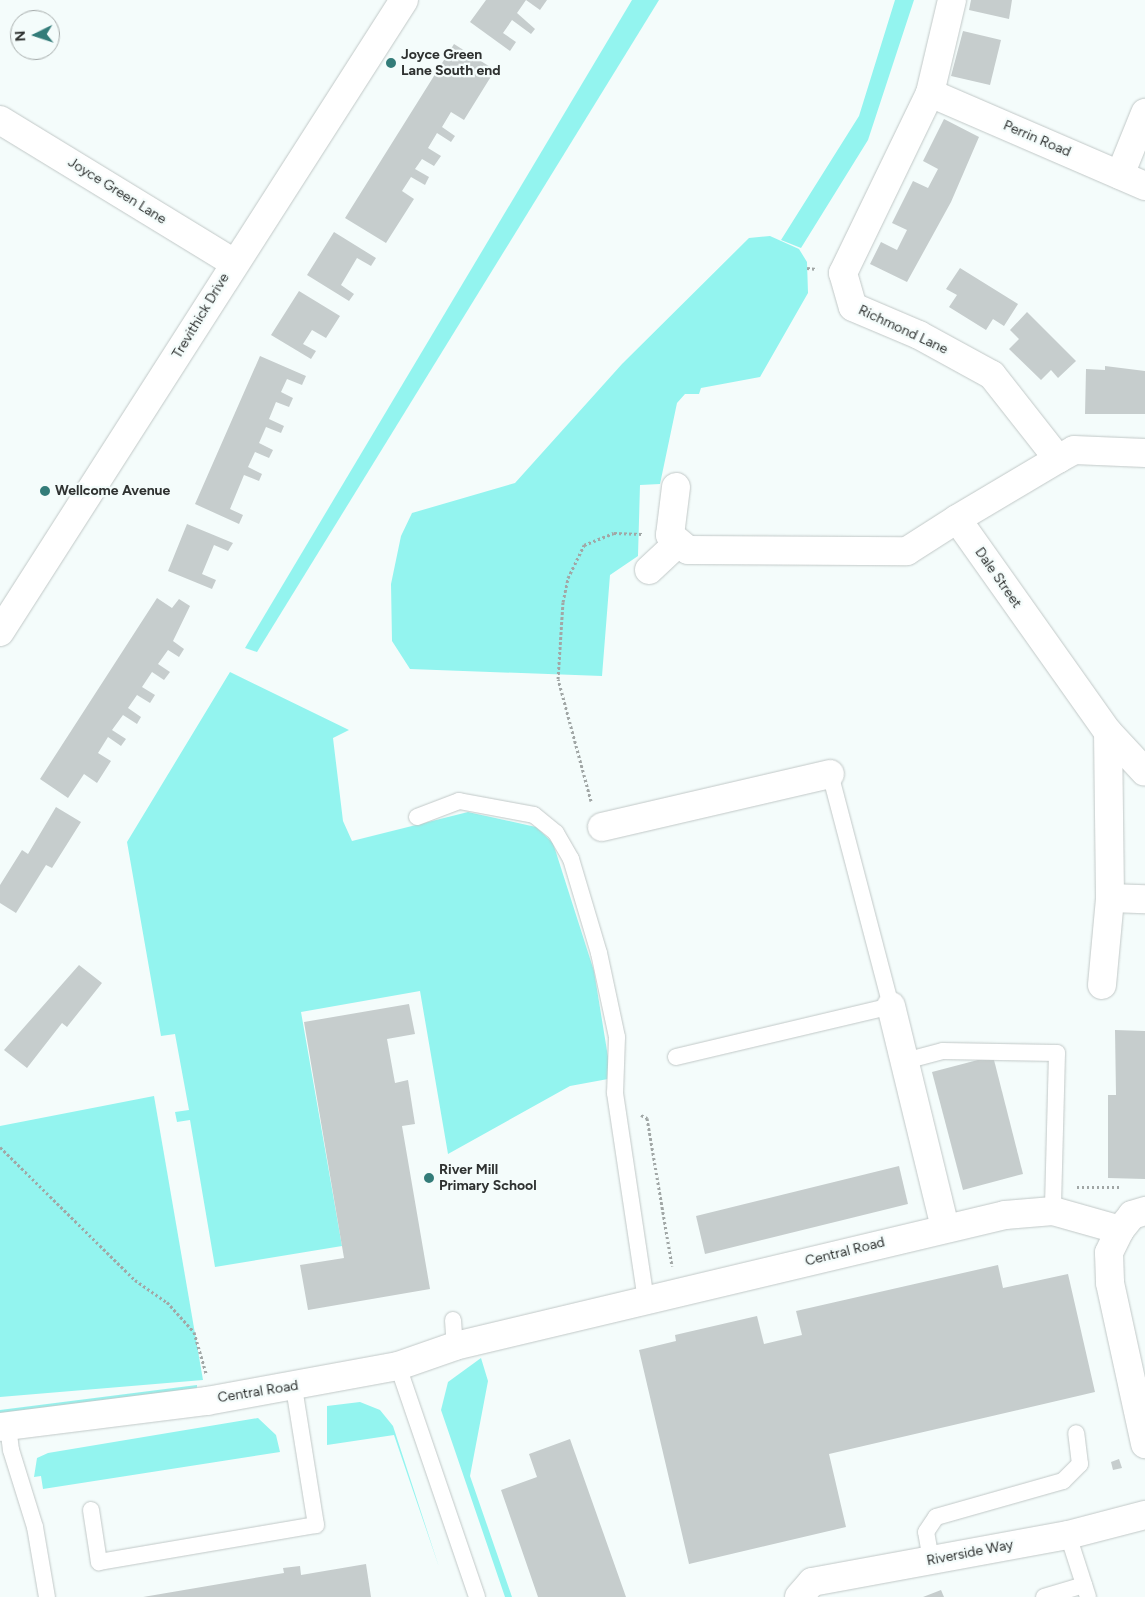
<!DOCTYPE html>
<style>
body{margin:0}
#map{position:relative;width:1145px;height:1597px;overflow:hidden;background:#f4fcfb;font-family:Figtree,sans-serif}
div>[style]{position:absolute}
.green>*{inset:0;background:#93f4ef}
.building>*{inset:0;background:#c6cdcd}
.path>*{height:3px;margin-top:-1.5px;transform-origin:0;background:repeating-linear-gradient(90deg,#a1a7a6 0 2.5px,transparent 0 5px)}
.roads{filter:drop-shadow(0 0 1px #c1c8c7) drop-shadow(0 0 1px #c1c8c7)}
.service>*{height:16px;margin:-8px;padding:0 8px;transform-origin:8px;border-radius:8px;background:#fff}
.minor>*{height:28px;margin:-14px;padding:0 14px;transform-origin:14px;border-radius:14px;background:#fff}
.tertiary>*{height:28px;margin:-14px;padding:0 14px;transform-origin:14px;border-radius:14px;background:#fff}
.dots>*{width:14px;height:14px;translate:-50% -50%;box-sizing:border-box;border:2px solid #f4fcfb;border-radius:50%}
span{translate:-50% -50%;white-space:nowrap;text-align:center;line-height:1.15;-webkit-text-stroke:4.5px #f4fcfb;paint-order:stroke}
.poi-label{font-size:14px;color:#2f3231;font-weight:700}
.left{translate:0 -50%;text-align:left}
.street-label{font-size:14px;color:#2f3231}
.north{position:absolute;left:10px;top:10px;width:50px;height:50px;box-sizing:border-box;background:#f4fcfb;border:1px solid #a5abaa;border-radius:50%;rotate:266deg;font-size:14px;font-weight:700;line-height:20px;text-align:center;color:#2f3231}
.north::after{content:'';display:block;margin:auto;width:18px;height:22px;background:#337c79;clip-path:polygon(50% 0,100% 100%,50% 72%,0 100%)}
</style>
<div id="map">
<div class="green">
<i style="clip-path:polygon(632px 0,659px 0,257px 652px,245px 648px)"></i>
<i style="clip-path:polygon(895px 0,914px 0,868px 140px,801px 248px,781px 240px,859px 116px)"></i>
<i style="clip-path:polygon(770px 236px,799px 249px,807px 262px,808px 293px,760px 377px,701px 388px,699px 394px,685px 394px,677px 403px,660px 484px,640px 485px,638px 556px,610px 575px,602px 676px,410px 669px,392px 641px,391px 584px,401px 536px,412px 513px,515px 483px,622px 364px,749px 238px)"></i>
<i style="clip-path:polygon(230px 672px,349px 730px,333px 738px,343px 821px,352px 841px,468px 812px,536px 827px,553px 843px,594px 971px,609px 1063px,608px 1079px,570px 1086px,448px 1154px,420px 991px,301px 1012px,342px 1246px,215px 1267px,190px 1120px,177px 1122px,175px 1112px,189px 1110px,175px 1034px,161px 1036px,127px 842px)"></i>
<i style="clip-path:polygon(154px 1096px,203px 1380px,0 1397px,0 1126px)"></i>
<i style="clip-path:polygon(481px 1358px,488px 1381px,470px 1476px,512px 1597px,505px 1597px,441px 1410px,448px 1382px)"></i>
<i style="clip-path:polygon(197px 1385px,197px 1389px,0 1414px,0 1410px)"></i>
<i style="clip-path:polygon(360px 1402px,380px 1410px,393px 1426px,439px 1567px,394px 1435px,327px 1445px,327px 1406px)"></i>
<i style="clip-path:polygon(258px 1418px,276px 1435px,280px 1452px,43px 1489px,41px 1476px,34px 1477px,37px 1458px,48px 1453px)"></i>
</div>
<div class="building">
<i style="clip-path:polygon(486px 0,547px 0,540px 10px,526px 0,517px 13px,535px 29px,531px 34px,512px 20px,503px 33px,516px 42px,510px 51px,470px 22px)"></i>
<i style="clip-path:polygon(971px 0,1012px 0,1009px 19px,969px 10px)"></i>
<i style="clip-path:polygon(963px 31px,1001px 40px,990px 85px,951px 76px)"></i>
<i style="clip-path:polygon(454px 44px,495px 70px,464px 120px,451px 112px,442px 127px,455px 136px,451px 142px,437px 133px,428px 148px,441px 156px,434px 166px,422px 159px,415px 169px,429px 177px,425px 185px,411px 177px,402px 191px,414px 199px,386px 243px,345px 218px)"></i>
<i style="clip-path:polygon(944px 119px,979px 137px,951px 202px,907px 282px,870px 264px,881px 242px,897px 250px,907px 230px,892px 223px,913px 181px,928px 188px,938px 169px,923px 161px)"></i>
<i style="clip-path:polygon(334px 232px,376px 258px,371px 266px,357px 258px,341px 285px,354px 294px,349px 301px,307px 275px)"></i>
<i style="clip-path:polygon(960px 268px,1018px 304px,1004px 326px,993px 319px,986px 330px,949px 307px,957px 295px,946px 289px)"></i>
<i style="clip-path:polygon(299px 291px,340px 316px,326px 338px,312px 330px,303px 344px,316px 351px,311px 359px,271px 335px)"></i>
<i style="clip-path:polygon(1027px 312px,1076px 361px,1058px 378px,1051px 370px,1041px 380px,1009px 349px,1019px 339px,1010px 330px)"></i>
<i style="clip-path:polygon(260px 356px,306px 376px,302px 385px,287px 379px,281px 392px,293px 398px,289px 407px,276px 402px,269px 419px,284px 426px,281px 433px,266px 427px,259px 443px,273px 450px,269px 458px,255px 452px,248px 467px,262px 474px,259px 481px,244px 475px,230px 509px,243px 515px,239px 524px,195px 504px)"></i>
<i style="clip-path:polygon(1105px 366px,1145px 371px,1145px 414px,1085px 414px,1086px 369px,1105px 370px)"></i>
<i style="clip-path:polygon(187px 524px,233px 543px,228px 551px,214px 545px,202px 574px,216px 580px,212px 589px,168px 571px)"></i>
<i style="clip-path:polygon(157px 598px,172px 608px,179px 599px,190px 606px,173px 641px,184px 649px,179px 657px,168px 650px,158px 664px,170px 672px,164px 680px,152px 672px,142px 687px,155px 695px,150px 703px,137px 695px,128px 708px,141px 717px,137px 724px,123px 715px,112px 730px,126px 739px,121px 746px,108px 737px,98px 753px,111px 761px,97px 783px,84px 774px,68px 798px,40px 779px)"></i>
<i style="clip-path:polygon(56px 807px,81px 822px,52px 868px,46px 865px,16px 913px,0 903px,0 885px,22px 850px,28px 854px)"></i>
<i style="clip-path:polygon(79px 965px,102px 983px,67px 1027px,62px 1023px,27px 1068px,4px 1050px)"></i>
<i style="clip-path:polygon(409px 1004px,415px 1034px,387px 1039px,395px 1083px,408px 1080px,415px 1124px,402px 1126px,430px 1289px,308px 1310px,300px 1265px,344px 1258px,304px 1022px)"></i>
<i style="clip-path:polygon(1115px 1030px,1145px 1031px,1145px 1179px,1108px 1178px,1108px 1095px,1116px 1095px)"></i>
<i style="clip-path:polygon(993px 1056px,1023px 1174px,963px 1190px,932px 1072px)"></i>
<i style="clip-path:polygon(899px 1166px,908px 1204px,705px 1254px,696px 1216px)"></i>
<i style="clip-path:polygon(998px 1265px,1003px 1288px,1068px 1274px,1095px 1392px,829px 1454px,846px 1527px,689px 1564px,639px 1350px,676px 1341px,675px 1335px,757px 1316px,764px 1344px,802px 1335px,796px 1311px)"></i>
<i style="clip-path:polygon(570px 1439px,626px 1597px,538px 1597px,501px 1490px,537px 1477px,529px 1454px)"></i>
<i style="clip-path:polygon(1119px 1459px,1122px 1468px,1113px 1470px,1111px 1462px)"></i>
<i style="clip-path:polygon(366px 1564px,371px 1597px,143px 1597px,284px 1573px,283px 1568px,300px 1566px,301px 1575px)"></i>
<i style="clip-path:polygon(941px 1590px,944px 1597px,923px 1597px)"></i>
</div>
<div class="path">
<i style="left:807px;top:268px;width:10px;rotate:6deg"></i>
<i style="left:591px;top:801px;width:126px;rotate:-105.1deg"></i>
<i style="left:558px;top:679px;width:77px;rotate:-86.3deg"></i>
<i style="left:563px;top:602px;width:25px;rotate:-78deg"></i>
<i style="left:568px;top:578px;width:37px;rotate:-64deg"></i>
<i style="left:584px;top:545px;width:32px;rotate:-22deg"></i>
<i style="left:614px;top:533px;width:28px;rotate:2deg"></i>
<i style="left:641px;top:1115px;width:7px;rotate:27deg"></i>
<i style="left:647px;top:1118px;width:150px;rotate:80.4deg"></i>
<i style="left:0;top:1147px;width:190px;rotate:44.6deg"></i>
<i style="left:135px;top:1280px;width:39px;rotate:35deg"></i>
<i style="left:167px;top:1302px;width:40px;rotate:48deg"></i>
<i style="left:194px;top:1332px;width:43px;rotate:73.7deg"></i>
<i style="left:1077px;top:1187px;width:44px"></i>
</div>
<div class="roads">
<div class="service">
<i style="left:417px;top:817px;width:45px;rotate:-20.9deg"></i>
<i style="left:459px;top:801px;width:76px;rotate:10.6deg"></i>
<i style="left:534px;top:815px;width:28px;rotate:39deg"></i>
<i style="left:556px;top:833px;width:30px;rotate:60deg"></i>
<i style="left:571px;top:859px;width:98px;rotate:73.4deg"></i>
<i style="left:599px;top:953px;width:86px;rotate:77.9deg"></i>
<i style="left:617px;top:1037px;width:56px;rotate:92deg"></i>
<i style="left:615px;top:1093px;width:209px;rotate:81.5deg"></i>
<i style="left:676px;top:1057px;width:221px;rotate:-13.3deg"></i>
<i style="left:891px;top:1006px;width:240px;rotate:-104.7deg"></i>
<i style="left:905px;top:1061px;width:39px;rotate:-15deg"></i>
<i style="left:943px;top:1051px;width:114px;rotate:1deg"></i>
<i style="left:1057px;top:1053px;width:158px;rotate:91.5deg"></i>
<i style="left:453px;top:1320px;width:26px;rotate:86deg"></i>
<i style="left:398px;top:1366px;width:244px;rotate:71.1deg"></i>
<i style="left:8px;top:1426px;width:24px;rotate:83deg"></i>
<i style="left:11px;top:1450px;width:81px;rotate:72.7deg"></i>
<i style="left:35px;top:1527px;width:71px;rotate:80.3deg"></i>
<i style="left:91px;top:1510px;width:53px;rotate:81.3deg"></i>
<i style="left:99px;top:1562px;width:220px;rotate:-9.7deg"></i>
<i style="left:316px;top:1525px;width:140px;rotate:-99.1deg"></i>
<i style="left:1068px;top:1535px;width:65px;rotate:72.1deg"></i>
<i style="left:931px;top:1560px;width:28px;rotate:-100deg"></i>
<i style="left:926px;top:1532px;width:18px;rotate:-56deg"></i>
<i style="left:936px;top:1517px;width:132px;rotate:-15.8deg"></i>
<i style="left:1063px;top:1481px;width:24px;rotate:-45deg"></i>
<i style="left:1080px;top:1464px;width:31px;rotate:-97deg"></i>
<i style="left:1044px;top:1597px;width:42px;rotate:-16.7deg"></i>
</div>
<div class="minor">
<i style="left:952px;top:0;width:96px;rotate:103.3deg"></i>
<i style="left:930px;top:93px;width:200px;rotate:115.8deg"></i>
<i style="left:843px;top:273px;width:35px;rotate:74deg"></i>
<i style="left:853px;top:307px;width:72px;rotate:23deg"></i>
<i style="left:919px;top:335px;width:83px;rotate:28.7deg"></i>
<i style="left:992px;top:375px;width:107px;rotate:51.8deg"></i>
<i style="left:1058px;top:459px;width:18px;rotate:-29deg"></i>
<i style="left:1074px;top:450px;width:71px;rotate:2.4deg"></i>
<i style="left:930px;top:93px;width:234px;rotate:23.4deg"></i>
<i style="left:0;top:120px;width:273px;rotate:31.4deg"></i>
<i style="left:1120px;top:175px;width:67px;rotate:-68deg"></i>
<i style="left:1058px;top:459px;width:117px;rotate:149.3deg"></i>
<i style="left:957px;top:519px;width:261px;rotate:54.7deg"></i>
<i style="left:1108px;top:732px;width:54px;rotate:47.2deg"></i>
<i style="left:676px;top:487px;width:48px;rotate:97.1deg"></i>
<i style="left:670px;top:535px;width:23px;rotate:40deg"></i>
<i style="left:688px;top:550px;width:219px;rotate:0.3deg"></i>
<i style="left:907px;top:551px;width:59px;rotate:-32.6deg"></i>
<i style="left:649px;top:570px;width:38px;rotate:-43deg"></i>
<i style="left:1108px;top:732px;width:166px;rotate:89.3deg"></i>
<i style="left:1110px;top:898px;width:35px;rotate:2deg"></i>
<i style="left:602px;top:827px;width:234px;rotate:-13.1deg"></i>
<i style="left:1102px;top:985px;width:87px;rotate:-84.7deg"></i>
<i style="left:891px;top:1006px;width:228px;rotate:76.3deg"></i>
<i style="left:1120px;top:1230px;width:25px;rotate:116deg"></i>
<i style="left:1109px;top:1253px;width:30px;rotate:88deg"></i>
<i style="left:1110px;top:1283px;width:165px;rotate:77.7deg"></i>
<i style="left:799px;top:1597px;width:20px;rotate:-49deg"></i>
<i style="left:812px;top:1582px;width:260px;rotate:-10.4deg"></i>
<i style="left:1068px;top:1535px;width:80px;rotate:-14.6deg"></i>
</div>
<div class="tertiary">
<i style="left:0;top:632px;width:750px;rotate:-57.41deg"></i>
<i style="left:0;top:1427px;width:209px;rotate:-7.2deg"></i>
<i style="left:207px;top:1401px;width:194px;rotate:-10.4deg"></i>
<i style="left:398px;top:1366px;width:60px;rotate:-19.3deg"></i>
<i style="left:455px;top:1346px;width:565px;rotate:-13.4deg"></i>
<i style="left:1005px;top:1215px;width:48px;rotate:-4.8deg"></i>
<i style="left:1053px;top:1211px;width:70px;rotate:15.8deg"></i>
<i style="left:1120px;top:1230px;width:19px;rotate:-51deg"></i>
<i style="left:1132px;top:1215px;width:14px;rotate:-17deg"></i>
</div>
</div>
<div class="dots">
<i style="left:391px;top:63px;background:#337c79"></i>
<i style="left:45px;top:491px;background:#337c79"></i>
<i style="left:429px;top:1178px;background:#337c79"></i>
</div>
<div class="poi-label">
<span class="left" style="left:401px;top:63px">Joyce Green<br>Lane South end</span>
<span class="left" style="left:55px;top:491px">Wellcome Avenue</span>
<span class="left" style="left:439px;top:1178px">River Mill<br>Primary School</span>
</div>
<div class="street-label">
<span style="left:1037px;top:139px;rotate:23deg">Perrin Road</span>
<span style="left:117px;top:191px;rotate:32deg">Joyce Green Lane</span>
<span style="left:201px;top:316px;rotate:-59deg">Trevithick Drive</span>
<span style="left:903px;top:330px;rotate:25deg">Richmond Lane</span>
<span style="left:998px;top:578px;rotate:55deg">Dale Street</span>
<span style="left:845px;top:1252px;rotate:-14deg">Central Road</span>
<span style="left:258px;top:1392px;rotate:-9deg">Central Road</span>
<span style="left:970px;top:1553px;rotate:-11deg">Riverside Way</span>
</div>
<div class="north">N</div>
</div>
